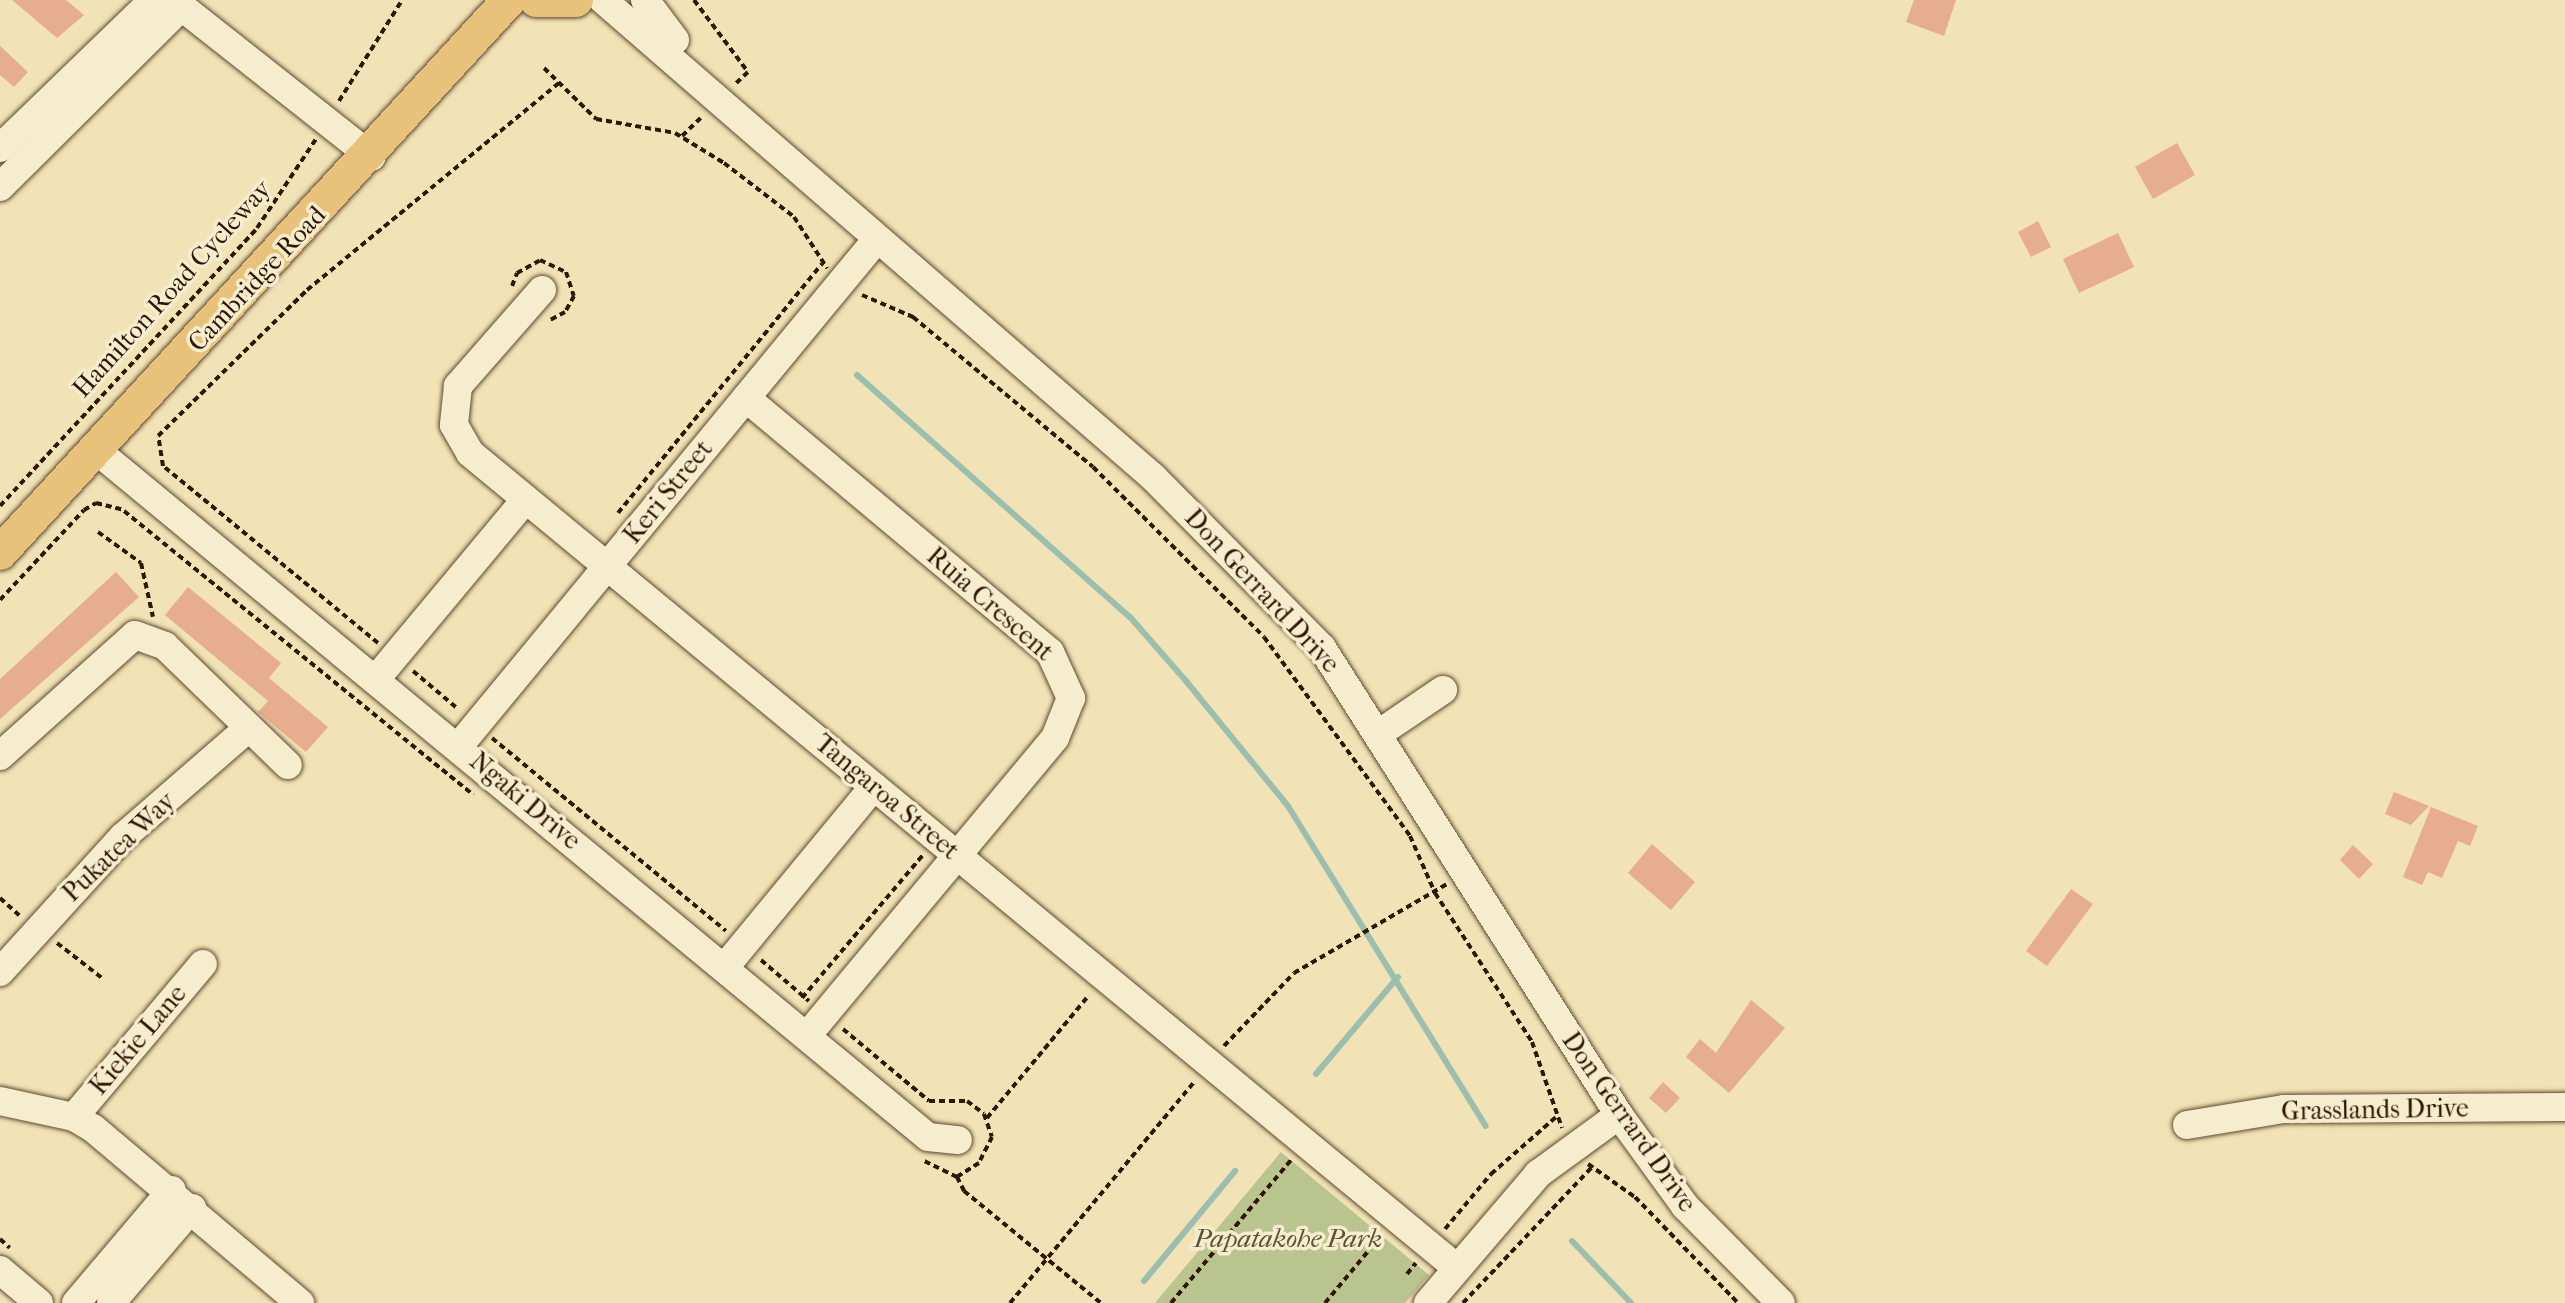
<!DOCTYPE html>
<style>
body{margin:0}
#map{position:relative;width:2565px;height:1303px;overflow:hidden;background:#f1e3b5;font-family:"IM FELL French Canon",serif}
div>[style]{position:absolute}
.green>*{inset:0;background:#b9c48e}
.stream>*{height:6px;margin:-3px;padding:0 3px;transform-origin:3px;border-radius:3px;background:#9bbeae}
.building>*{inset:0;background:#e6ad8f}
.path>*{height:4px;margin-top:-2px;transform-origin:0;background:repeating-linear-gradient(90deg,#2f1503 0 6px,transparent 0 10px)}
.roads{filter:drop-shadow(0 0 2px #604830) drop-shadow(0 0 2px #604830)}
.minor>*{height:28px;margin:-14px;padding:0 14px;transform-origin:14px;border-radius:14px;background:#f6edcf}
.major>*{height:34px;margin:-17px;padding:0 17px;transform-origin:17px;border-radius:17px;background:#e8c27a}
span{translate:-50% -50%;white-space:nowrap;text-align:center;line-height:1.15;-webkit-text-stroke:7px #f6edcf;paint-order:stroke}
.street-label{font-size:26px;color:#2f1503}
.park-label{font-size:26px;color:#5f5234;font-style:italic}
</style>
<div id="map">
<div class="green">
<i style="clip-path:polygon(1281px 1152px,1429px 1275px,1405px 1303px,1155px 1303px)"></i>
</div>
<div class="stream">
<i style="left:857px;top:375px;width:365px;rotate:41.6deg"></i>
<i style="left:1130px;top:617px;width:85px;rotate:48.8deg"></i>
<i style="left:1186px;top:681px;width:161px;rotate:50.8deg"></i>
<i style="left:1288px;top:806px;width:376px;rotate:58.3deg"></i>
<i style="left:1316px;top:1074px;width:127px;rotate:-49.8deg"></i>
<i style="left:1572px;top:1241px;width:86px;rotate:46.4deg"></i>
<i style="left:1144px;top:1281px;width:143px;rotate:-50.4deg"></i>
</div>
<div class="building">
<i style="clip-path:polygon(12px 0,66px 0,84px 15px,57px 38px)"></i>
<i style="clip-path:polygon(1914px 0,1956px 0,1944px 36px,1906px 22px)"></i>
<i style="clip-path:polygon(0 46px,28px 72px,14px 87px,0 75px)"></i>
<i style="clip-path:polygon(2177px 143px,2195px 175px,2153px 199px,2135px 167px)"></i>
<i style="clip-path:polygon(2038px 221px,2051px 247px,2031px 257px,2018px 232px)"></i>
<i style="clip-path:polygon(2118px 233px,2134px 267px,2079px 293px,2063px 259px)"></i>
<i style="clip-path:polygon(116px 572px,139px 597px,0 719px,0 679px)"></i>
<i style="clip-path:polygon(188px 587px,281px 663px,269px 678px,328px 727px,306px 752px,258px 712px,268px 701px,165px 615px)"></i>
<i style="clip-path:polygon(2394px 792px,2429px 806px,2411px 825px,2385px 814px)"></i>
<i style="clip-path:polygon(2431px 807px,2478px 826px,2470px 846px,2458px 841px,2442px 878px,2428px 872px,2422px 885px,2403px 877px)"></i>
<i style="clip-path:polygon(1652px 844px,1695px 882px,1671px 910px,1628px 873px)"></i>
<i style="clip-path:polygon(2353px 845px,2373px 864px,2359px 879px,2340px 860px)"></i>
<i style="clip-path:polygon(2071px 889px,2093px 904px,2047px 966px,2026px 951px)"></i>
<i style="clip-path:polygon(1751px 1000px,1785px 1028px,1729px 1093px,1686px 1057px,1700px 1039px,1716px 1053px)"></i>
<i style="clip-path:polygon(1663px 1082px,1680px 1098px,1666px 1113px,1649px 1098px)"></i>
</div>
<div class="path">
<i style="left:694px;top:0;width:90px;rotate:53.1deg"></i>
<i style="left:748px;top:72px;width:19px;rotate:137deg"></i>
<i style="left:544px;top:68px;width:73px;rotate:44.4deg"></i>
<i style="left:596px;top:119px;width:80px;rotate:10deg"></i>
<i style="left:675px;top:133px;width:57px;rotate:31.5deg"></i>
<i style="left:724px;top:163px;width:88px;rotate:37.6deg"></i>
<i style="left:794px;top:217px;width:61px;rotate:57.1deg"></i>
<i style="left:339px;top:101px;width:119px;rotate:-58deg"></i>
<i style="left:682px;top:136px;width:28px;rotate:-44deg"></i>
<i style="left:512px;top:286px;width:14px;rotate:-69deg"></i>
<i style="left:517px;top:273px;width:26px;rotate:-29deg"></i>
<i style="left:540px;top:260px;width:29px;rotate:25deg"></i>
<i style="left:566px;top:272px;width:25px;rotate:72deg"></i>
<i style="left:574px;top:296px;width:18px;rotate:119deg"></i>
<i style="left:565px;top:312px;width:19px;rotate:152deg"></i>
<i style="left:862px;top:295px;width:56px;rotate:23.3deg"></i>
<i style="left:913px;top:317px;width:234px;rotate:39.8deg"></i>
<i style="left:1093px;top:467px;width:241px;rotate:44.8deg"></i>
<i style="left:1264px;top:637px;width:247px;rotate:53.7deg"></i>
<i style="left:1410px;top:836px;width:62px;rotate:66.3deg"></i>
<i style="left:1435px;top:893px;width:178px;rotate:56.9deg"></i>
<i style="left:1532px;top:1042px;width:91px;rotate:70.8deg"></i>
<i style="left:0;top:506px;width:379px;rotate:-47.2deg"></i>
<i style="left:257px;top:228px;width:107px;rotate:-56.5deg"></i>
<i style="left:124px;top:511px;width:450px;rotate:39.1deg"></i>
<i style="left:618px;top:513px;width:322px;rotate:-50.7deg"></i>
<i style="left:98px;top:532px;width:53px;rotate:35.8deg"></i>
<i style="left:141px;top:563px;width:55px;rotate:77.5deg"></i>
<i style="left:0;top:600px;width:123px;rotate:-47deg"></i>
<i style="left:84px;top:510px;width:14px;rotate:-30deg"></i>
<i style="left:96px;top:503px;width:30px;rotate:14deg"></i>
<i style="left:378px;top:643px;width:278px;rotate:-140.5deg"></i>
<i style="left:163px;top:466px;width:30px;rotate:-99deg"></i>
<i style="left:158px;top:436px;width:209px;rotate:-44.4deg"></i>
<i style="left:307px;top:290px;width:326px;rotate:-39.4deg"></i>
<i style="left:413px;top:671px;width:59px;rotate:40.2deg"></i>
<i style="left:492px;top:738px;width:303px;rotate:39.5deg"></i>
<i style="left:0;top:898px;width:28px;rotate:42deg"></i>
<i style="left:57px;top:943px;width:57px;rotate:37.9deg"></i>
<i style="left:761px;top:960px;width:63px;rotate:40.5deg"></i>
<i style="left:802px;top:998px;width:187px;rotate:-49.8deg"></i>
<i style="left:843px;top:1029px;width:112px;rotate:39.9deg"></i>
<i style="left:929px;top:1101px;width:38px"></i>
<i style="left:967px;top:1101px;width:21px;rotate:37deg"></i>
<i style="left:984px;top:1114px;width:24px;rotate:71deg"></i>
<i style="left:992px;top:1137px;width:29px;rotate:117deg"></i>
<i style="left:979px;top:1163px;width:26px;rotate:148deg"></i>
<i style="left:957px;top:1177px;width:37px;rotate:-154deg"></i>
<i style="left:1224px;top:1046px;width:101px;rotate:-46.2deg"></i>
<i style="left:1294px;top:973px;width:177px;rotate:-30.2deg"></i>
<i style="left:987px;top:1118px;width:160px;rotate:-50.3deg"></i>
<i style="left:1588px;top:1164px;width:57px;rotate:35.1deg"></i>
<i style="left:1635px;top:1197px;width:148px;rotate:45.8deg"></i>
<i style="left:957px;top:1177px;width:16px;rotate:63deg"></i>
<i style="left:964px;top:1191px;width:177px;rotate:39.3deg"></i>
<i style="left:1445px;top:1229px;width:72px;rotate:-50.1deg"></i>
<i style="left:1491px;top:1174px;width:86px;rotate:-41.2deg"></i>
<i style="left:0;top:1239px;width:13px;rotate:42deg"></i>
<i style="left:1407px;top:1274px;width:14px;rotate:-51deg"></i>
<i style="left:1010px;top:1303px;width:289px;rotate:-50.2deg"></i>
<i style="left:1171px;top:1303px;width:187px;rotate:-50deg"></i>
<i style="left:1325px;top:1303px;width:78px;rotate:-50.2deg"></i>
<i style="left:1463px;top:1303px;width:187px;rotate:-46.5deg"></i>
</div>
<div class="roads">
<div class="minor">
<i style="left:173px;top:0;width:253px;rotate:38.3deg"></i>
<i style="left:603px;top:0;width:729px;rotate:40.94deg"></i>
<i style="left:1154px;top:478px;width:239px;rotate:45.3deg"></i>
<i style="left:1322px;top:648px;width:553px;rotate:57.54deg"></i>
<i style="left:1619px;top:1115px;width:112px;rotate:54deg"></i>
<i style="left:1685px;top:1206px;width:136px;rotate:45.3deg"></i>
<i style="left:645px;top:0;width:50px;rotate:53.1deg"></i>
<i style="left:0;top:148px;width:213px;rotate:-44deg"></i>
<i style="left:0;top:187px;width:255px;rotate:-44.8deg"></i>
<i style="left:542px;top:290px;width:128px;rotate:131.2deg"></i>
<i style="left:458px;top:386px;width:39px;rotate:96deg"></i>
<i style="left:454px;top:425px;width:32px;rotate:60deg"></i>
<i style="left:470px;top:453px;width:1280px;rotate:39.55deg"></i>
<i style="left:746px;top:398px;width:396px;rotate:39.9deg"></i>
<i style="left:1050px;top:652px;width:51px;rotate:65.5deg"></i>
<i style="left:1071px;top:698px;width:43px;rotate:111.8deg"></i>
<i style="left:1055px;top:738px;width:388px;rotate:129.8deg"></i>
<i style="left:96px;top:450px;width:1079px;rotate:39.55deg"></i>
<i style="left:928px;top:1137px;width:30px;rotate:6deg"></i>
<i style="left:376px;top:679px;width:234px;rotate:-50.2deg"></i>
<i style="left:1381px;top:732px;width:75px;rotate:-34.1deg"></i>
<i style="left:459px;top:746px;width:657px;rotate:-50.5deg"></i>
<i style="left:0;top:756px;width:181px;rotate:-41.9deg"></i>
<i style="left:135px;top:635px;width:32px;rotate:20deg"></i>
<i style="left:165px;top:646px;width:171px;rotate:44.1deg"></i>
<i style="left:725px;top:967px;width:234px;rotate:-50.5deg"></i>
<i style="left:0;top:972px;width:183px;rotate:-47.7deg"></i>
<i style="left:123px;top:837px;width:163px;rotate:-41deg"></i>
<i style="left:0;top:1101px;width:76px;rotate:12.2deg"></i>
<i style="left:74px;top:1117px;width:23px;rotate:31deg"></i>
<i style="left:94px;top:1129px;width:270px;rotate:40.2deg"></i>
<i style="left:74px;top:1117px;width:200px;rotate:-49.9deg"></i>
<i style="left:2187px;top:1125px;width:98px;rotate:-9.4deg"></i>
<i style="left:2284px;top:1109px;width:281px;rotate:-0.4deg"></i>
<i style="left:0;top:1270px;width:51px;rotate:40.2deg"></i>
<i style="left:76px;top:1303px;width:148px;rotate:-49.7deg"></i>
<i style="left:111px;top:1303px;width:125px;rotate:-49.5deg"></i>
<i style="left:1428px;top:1303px;width:170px;rotate:-49.5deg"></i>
<i style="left:1538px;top:1174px;width:100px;rotate:-36.1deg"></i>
</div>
<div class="major">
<i style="left:536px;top:0;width:40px"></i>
<i style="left:0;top:553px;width:752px;rotate:-47.37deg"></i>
</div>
</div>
<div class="street-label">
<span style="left:257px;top:279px;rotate:-47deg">Cambridge Road</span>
<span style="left:172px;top:289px;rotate:-48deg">Hamilton Road Cycleway</span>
<span style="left:668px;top:492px;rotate:-51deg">Keri Street</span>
<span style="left:1262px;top:591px;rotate:47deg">Don Gerrard Drive</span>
<span style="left:990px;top:604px;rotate:41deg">Ruia Crescent</span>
<span style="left:887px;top:797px;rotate:40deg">Tangaroa Street</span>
<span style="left:525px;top:801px;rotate:40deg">Ngaki Drive</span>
<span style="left:119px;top:847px;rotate:-44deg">Pukatea Way</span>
<span style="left:138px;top:1040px;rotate:-50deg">Kiekie Lane</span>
<span style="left:2375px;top:1110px;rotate:-1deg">Grasslands Drive</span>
<span style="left:1629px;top:1122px;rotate:55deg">Don Gerrard Drive</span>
</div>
<div class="park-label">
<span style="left:1288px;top:1239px">Papatakohe Park</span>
</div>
</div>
